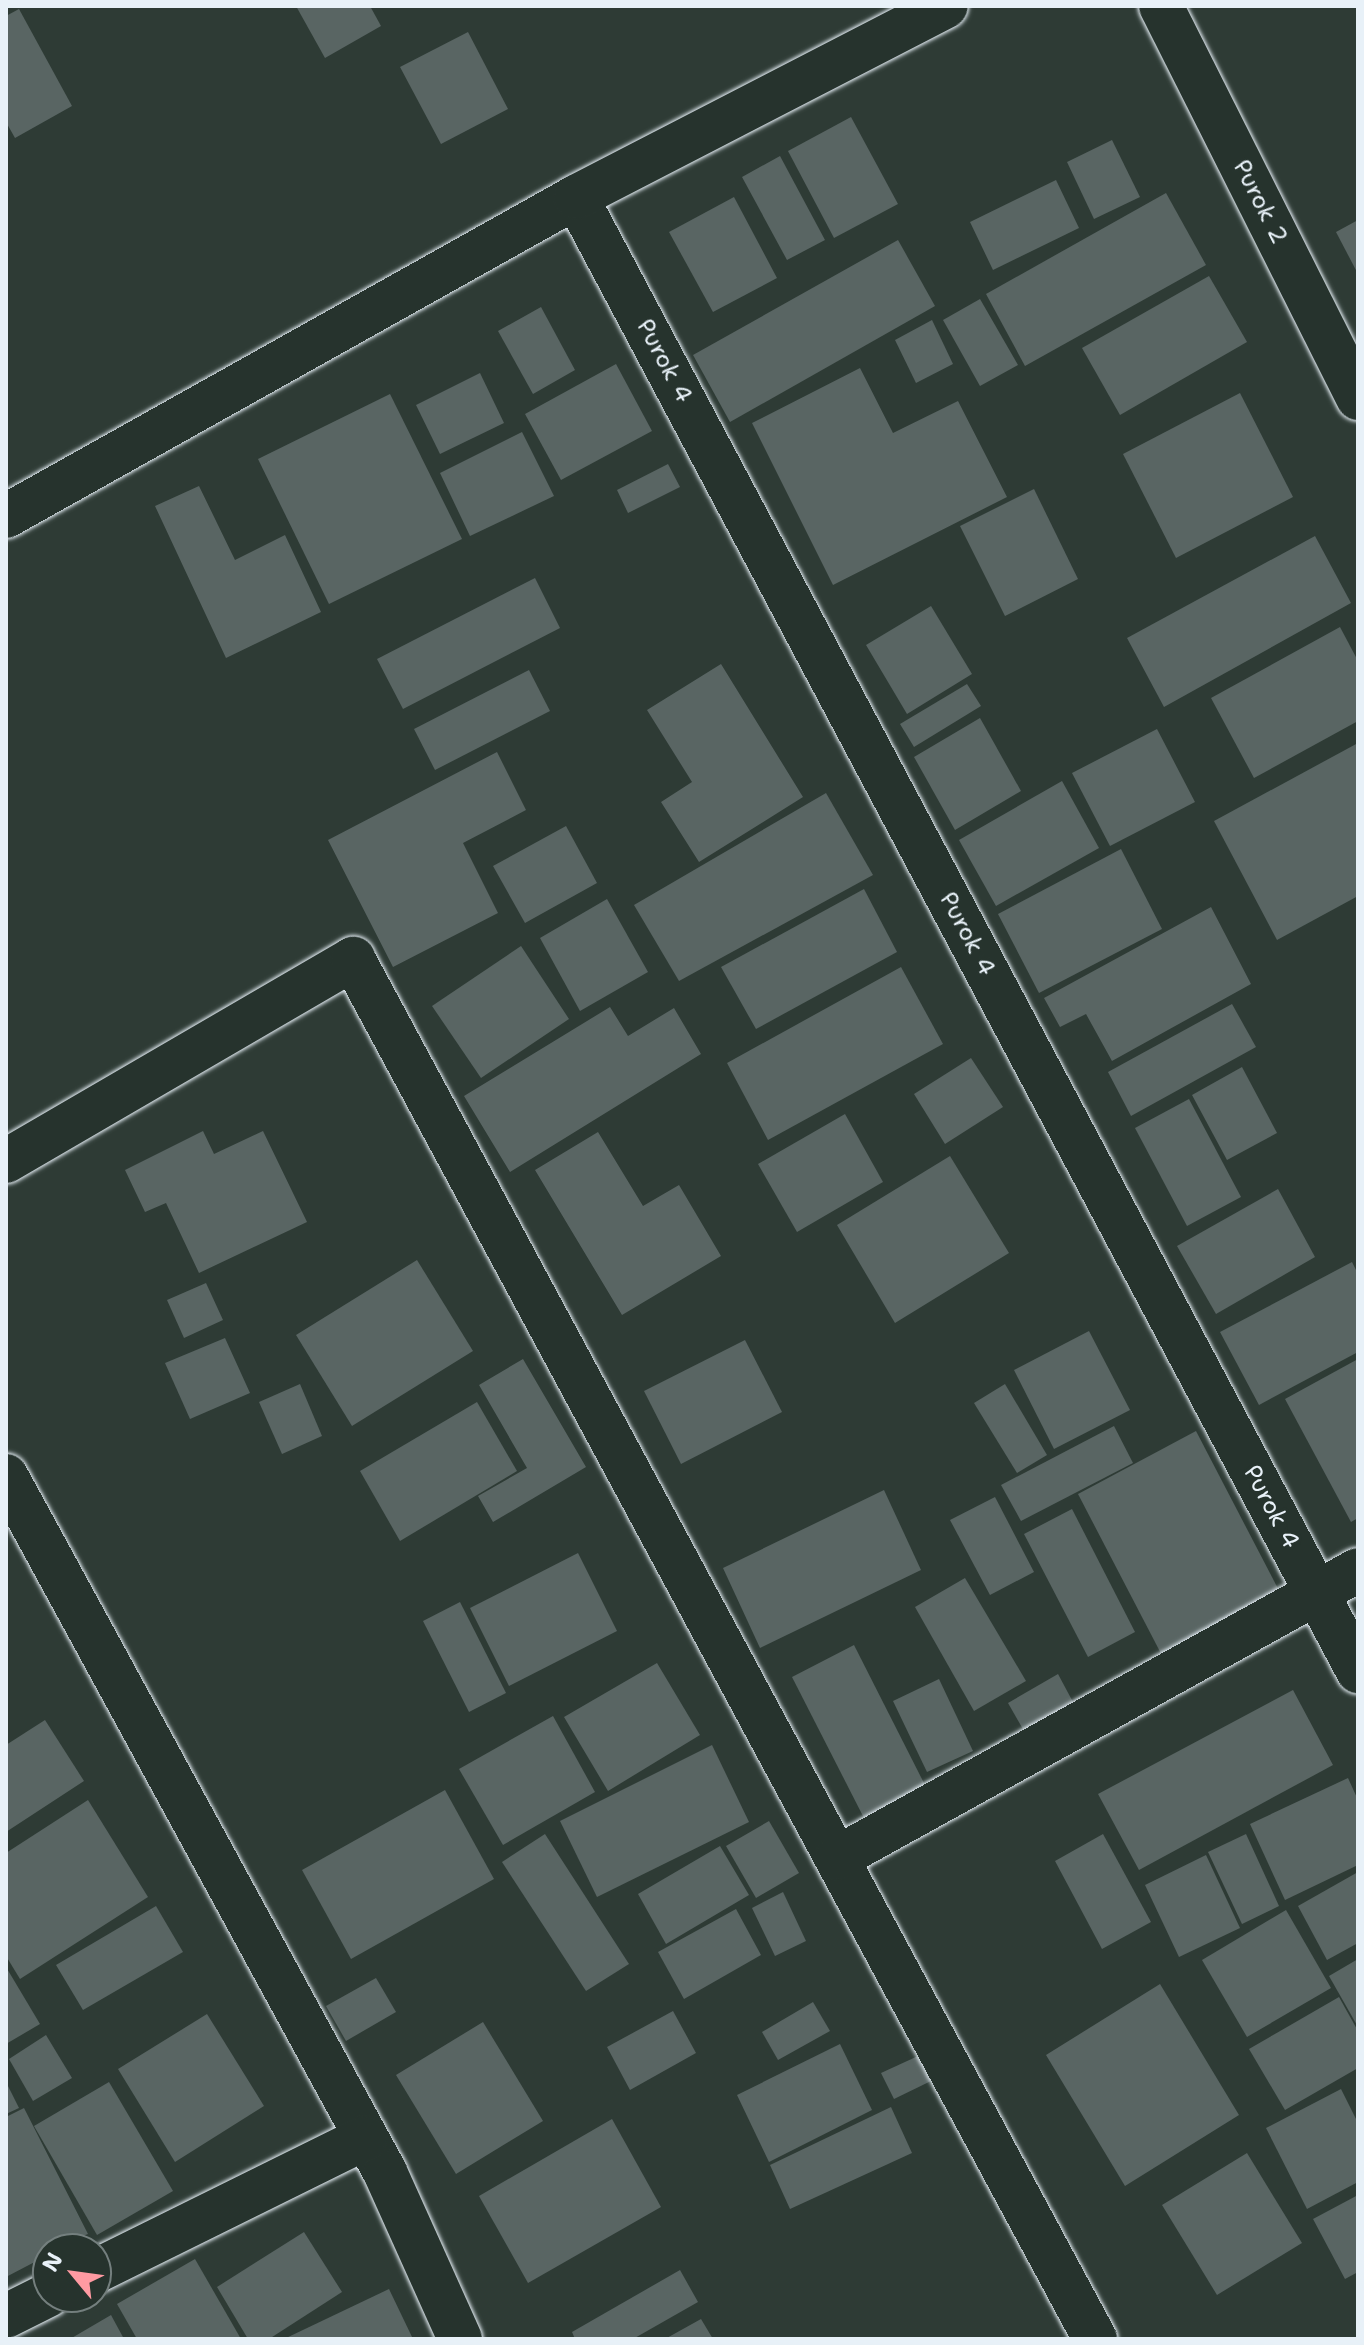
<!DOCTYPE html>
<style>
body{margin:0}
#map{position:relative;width:1364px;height:2345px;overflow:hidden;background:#2e3b35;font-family:"Shantell Sans",sans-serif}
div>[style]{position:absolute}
.building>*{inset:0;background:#596563}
.roads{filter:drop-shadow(0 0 2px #e8f1f8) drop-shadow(0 0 2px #e8f1f8)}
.street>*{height:44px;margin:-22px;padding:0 22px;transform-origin:22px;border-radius:22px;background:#26332d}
span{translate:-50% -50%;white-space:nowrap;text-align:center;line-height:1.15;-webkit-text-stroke:6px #26332d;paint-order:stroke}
.street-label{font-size:24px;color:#e8f1f8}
.frame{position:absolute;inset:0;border:8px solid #e8f1f8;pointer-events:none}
.north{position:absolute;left:32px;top:2233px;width:80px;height:80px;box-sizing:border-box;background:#26332d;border:2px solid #747f7e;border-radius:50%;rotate:299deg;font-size:22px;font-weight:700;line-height:32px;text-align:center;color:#e8f1f8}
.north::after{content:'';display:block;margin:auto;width:28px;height:36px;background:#ff9aa2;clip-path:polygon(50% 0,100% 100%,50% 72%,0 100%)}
</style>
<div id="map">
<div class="building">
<i style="clip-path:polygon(296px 6px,370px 6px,381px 26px,325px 58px)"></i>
<i style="clip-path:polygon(19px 9px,72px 106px,15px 138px,6px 122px,6px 16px)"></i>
<i style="clip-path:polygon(468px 32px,508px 109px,441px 144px,400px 67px)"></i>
<i style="clip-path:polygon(851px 117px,898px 204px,834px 238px,788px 151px)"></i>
<i style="clip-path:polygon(1112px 140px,1140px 197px,1094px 219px,1067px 162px)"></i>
<i style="clip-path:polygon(780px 156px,825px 240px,787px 260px,742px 177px)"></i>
<i style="clip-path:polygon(1056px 180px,1079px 228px,993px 270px,970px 222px)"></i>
<i style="clip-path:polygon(1166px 193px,1206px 265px,1025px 366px,986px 294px)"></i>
<i style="clip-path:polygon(734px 197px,777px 278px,713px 312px,669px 232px)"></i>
<i style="clip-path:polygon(1358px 220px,1358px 274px,1336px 232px)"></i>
<i style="clip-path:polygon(898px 240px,935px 306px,730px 422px,693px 355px)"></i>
<i style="clip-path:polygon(1209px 276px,1247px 342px,1120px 415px,1082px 348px)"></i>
<i style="clip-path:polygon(980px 299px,1018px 365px,980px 386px,943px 320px)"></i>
<i style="clip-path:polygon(541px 307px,575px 370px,533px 394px,498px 331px)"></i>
<i style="clip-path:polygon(932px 320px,953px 364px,916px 383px,895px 340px)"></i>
<i style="clip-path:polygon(616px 364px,652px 431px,561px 480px,525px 414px)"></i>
<i style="clip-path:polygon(860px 368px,893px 433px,958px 401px,1007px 497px,833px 585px,752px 423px)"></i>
<i style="clip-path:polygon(480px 373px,504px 423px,440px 454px,416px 405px)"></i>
<i style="clip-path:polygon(1240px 393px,1293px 497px,1176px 558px,1123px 454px)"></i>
<i style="clip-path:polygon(390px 394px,462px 539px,329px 604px,258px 459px)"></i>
<i style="clip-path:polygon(522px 432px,554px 496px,470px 536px,440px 473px)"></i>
<i style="clip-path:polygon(668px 464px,680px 487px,628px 513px,617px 490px)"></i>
<i style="clip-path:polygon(199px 486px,235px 560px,285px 535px,321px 612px,226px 658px,155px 506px)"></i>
<i style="clip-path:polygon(1034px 489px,1078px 579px,1005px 616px,960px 526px)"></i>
<i style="clip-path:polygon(1315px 536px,1351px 603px,1164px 707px,1127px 638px)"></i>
<i style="clip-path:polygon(535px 578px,560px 628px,403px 709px,377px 659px)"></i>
<i style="clip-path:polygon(931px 606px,972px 674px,907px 714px,866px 645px)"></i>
<i style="clip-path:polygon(1340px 627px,1358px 661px,1358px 721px,1254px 778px,1211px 698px)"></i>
<i style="clip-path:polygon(721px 664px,803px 797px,699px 862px,661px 802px,692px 782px,647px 710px)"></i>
<i style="clip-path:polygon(529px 670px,550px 711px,435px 770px,414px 729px)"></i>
<i style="clip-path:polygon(967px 684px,981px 706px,914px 747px,900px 724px)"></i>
<i style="clip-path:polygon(980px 718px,1021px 791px,955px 830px,914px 757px)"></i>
<i style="clip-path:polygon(1157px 729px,1195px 802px,1110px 846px,1072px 773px)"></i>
<i style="clip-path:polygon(1358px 743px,1358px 896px,1277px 940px,1214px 821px)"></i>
<i style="clip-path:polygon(497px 752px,526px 810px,463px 843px,498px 913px,393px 967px,328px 840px)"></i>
<i style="clip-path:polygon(1062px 781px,1099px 848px,996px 906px,959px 840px)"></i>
<i style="clip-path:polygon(826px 793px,873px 875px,679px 981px,634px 905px)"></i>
<i style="clip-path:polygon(566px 826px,597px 883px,525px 923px,493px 866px)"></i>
<i style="clip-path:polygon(1121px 849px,1162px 929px,1039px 993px,998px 914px)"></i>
<i style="clip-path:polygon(864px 889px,897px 952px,756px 1029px,721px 967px)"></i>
<i style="clip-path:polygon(607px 899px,648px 972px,580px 1011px,540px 938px)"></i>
<i style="clip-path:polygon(1211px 907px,1251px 984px,1112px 1061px,1086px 1014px,1060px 1027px,1044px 998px)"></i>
<i style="clip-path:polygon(521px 946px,569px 1019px,481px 1078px,432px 1006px)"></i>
<i style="clip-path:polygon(901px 967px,943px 1044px,768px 1140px,727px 1063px)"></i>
<i style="clip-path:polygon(1232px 1004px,1256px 1047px,1131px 1116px,1108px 1072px)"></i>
<i style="clip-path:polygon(610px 1007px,628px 1036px,674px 1008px,701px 1054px,510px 1172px,464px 1096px)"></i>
<i style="clip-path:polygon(971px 1058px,1003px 1107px,945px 1144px,914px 1094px)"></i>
<i style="clip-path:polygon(1242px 1067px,1277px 1133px,1227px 1160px,1192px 1095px)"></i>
<i style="clip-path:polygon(1189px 1099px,1241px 1197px,1187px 1226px,1135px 1128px)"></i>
<i style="clip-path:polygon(845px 1114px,883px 1182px,797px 1232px,758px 1164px)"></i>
<i style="clip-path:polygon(203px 1131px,214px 1154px,263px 1131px,307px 1222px,199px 1273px,166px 1203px,145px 1212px,125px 1170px)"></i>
<i style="clip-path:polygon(598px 1132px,643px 1206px,679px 1185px,721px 1256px,622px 1315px,535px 1170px)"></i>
<i style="clip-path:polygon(950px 1156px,1009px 1253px,895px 1323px,837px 1225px)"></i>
<i style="clip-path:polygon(1278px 1189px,1315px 1257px,1216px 1314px,1177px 1246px)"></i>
<i style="clip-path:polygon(417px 1260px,473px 1351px,352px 1426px,296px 1335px)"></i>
<i style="clip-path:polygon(1352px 1262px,1358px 1274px,1358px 1352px,1259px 1405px,1220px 1332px)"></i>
<i style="clip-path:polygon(206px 1283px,223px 1320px,184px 1338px,167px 1300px)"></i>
<i style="clip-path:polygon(1089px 1331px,1130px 1410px,1054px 1449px,1014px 1370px)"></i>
<i style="clip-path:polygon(225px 1338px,250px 1393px,190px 1419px,165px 1363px)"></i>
<i style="clip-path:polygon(745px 1340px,782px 1412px,681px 1464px,644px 1391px)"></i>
<i style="clip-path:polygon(523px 1359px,586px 1467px,493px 1522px,478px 1496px,527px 1468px,479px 1385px)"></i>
<i style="clip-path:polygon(1358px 1359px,1358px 1518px,1351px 1522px,1285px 1399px)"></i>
<i style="clip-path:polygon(300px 1384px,322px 1436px,282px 1454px,259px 1402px)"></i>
<i style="clip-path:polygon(1005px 1384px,1047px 1455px,1017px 1473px,974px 1403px)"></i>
<i style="clip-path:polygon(477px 1402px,517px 1471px,400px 1541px,360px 1471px)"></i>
<i style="clip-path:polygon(1114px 1426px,1133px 1463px,1021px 1521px,1001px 1485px)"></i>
<i style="clip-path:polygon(1196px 1431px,1286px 1604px,1168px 1667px,1078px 1494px)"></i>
<i style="clip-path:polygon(884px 1490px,921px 1570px,760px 1648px,723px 1568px)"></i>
<i style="clip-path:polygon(995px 1497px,1034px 1572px,990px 1595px,950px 1520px)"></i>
<i style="clip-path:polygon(1072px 1509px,1135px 1632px,1088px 1657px,1024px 1534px)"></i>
<i style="clip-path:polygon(578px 1553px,617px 1631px,509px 1686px,470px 1608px)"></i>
<i style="clip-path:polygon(965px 1578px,1026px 1681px,974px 1711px,915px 1607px)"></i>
<i style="clip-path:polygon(460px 1602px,506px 1693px,469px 1712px,423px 1621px)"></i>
<i style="clip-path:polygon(854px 1645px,928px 1791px,866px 1822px,792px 1677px)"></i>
<i style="clip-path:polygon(657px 1663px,700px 1735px,608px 1791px,564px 1717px)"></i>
<i style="clip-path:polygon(1058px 1674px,1081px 1717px,1032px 1745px,1008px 1703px)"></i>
<i style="clip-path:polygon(939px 1679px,973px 1751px,927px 1772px,893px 1701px)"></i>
<i style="clip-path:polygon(1293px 1690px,1333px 1765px,1139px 1870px,1098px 1794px)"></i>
<i style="clip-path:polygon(553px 1716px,595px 1792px,503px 1845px,459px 1769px)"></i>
<i style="clip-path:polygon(45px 1720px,84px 1781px,6px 1832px,6px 1745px)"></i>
<i style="clip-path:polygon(712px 1745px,749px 1822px,597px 1897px,560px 1821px)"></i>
<i style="clip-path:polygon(1348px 1778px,1358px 1800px,1358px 1865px,1285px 1900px,1250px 1824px)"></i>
<i style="clip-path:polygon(445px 1790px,494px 1879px,351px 1959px,302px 1870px)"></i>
<i style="clip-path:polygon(88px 1800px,148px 1897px,20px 1979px,6px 1956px,6px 1853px)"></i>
<i style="clip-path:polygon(769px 1821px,799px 1873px,756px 1898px,726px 1846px)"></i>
<i style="clip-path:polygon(545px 1834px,629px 1964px,586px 1991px,502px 1862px)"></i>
<i style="clip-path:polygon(1103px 1834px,1151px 1922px,1102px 1949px,1055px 1861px)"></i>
<i style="clip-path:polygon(1246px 1834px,1279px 1906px,1242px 1924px,1208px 1852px)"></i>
<i style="clip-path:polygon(720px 1846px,749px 1895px,666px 1944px,638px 1894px)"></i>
<i style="clip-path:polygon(1206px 1855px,1240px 1928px,1179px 1957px,1145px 1885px)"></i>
<i style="clip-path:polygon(1358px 1872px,1358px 1943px,1327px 1960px,1298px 1906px)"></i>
<i style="clip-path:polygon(783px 1892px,806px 1941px,775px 1956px,752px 1908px)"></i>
<i style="clip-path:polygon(156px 1906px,183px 1952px,83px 2010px,56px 1965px)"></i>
<i style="clip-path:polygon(736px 1909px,761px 1955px,684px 1999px,658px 1952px)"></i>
<i style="clip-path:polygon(1286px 1910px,1331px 1988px,1247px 2037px,1202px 1960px)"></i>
<i style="clip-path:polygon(1358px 1959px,1358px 2027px,1329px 1976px)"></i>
<i style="clip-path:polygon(6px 1967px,40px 2024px,6px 2044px)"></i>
<i style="clip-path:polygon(376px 1978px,396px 2012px,346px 2041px,326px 2006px)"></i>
<i style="clip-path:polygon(1160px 1984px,1239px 2115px,1125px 2186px,1046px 2055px)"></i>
<i style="clip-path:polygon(1339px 1997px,1358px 2031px,1358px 2068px,1285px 2110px,1249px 2049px)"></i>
<i style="clip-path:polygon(813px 2002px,830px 2031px,778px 2060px,762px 2032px)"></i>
<i style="clip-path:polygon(673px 2011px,696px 2053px,630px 2090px,607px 2047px)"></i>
<i style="clip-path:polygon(207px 2014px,264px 2106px,175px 2162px,118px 2069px)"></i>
<i style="clip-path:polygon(483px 2022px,543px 2121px,456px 2174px,396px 2075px)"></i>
<i style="clip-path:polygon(46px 2035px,72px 2078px,33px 2101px,9px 2059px)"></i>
<i style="clip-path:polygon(840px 2044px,872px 2110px,769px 2162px,737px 2095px)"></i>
<i style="clip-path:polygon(918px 2056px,931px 2081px,894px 2099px,881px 2073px)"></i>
<i style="clip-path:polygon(6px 2082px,19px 2108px,6px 2114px)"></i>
<i style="clip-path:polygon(109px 2082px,173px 2191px,97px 2235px,34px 2126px)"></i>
<i style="clip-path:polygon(1341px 2089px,1358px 2123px,1358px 2182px,1307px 2209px,1266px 2128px)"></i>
<i style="clip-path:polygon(891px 2107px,912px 2153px,790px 2209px,770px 2165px)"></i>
<i style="clip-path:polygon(24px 2108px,88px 2234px,48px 2249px,48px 2255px,6px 2277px,6px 2117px)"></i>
<i style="clip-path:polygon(612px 2119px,661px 2207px,528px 2283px,479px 2196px)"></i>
<i style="clip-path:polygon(1247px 2153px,1302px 2243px,1217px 2295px,1162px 2205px)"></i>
<i style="clip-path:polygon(1358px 2195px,1358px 2272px,1345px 2279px,1313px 2219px)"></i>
<i style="clip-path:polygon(304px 2232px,342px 2292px,269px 2339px,248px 2339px,217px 2287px)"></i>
<i style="clip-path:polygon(195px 2259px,241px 2339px,137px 2339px,117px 2304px)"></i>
<i style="clip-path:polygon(680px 2270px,698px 2302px,633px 2339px,575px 2339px,572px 2332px)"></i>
<i style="clip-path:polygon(389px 2289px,413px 2339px,284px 2339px)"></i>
<i style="clip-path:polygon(111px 2315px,124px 2339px,70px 2339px)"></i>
<i style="clip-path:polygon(701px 2319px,713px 2339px,665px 2339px)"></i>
</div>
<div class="roads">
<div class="street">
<i style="left:1161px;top:6px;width:439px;rotate:63.3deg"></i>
<i style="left:576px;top:197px;width:1669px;rotate:62.05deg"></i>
<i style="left:6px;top:516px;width:653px;rotate:-29.23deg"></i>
<i style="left:576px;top:197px;width:416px;rotate:-27.3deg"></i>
<i style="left:6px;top:1161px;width:402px;rotate:-30.2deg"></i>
<i style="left:353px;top:959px;width:1567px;rotate:61.73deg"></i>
<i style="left:6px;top:1476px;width:793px;rotate:61.43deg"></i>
<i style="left:385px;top:2172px;width:183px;rotate:65.8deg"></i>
<i style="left:837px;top:1858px;width:595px;rotate:-28.93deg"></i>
<i style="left:96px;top:2271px;width:300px;rotate:-26.3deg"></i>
<i style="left:6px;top:2316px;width:47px;rotate:-26.6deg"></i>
</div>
</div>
<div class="street-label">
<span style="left:1260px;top:202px;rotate:63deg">Purok 2</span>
<span style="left:664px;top:361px;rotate:62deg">Purok 4</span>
<span style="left:967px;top:934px;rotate:62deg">Purok 4</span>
<span style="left:1271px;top:1507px;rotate:62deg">Purok 4</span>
</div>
<div class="frame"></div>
<div class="north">N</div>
</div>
